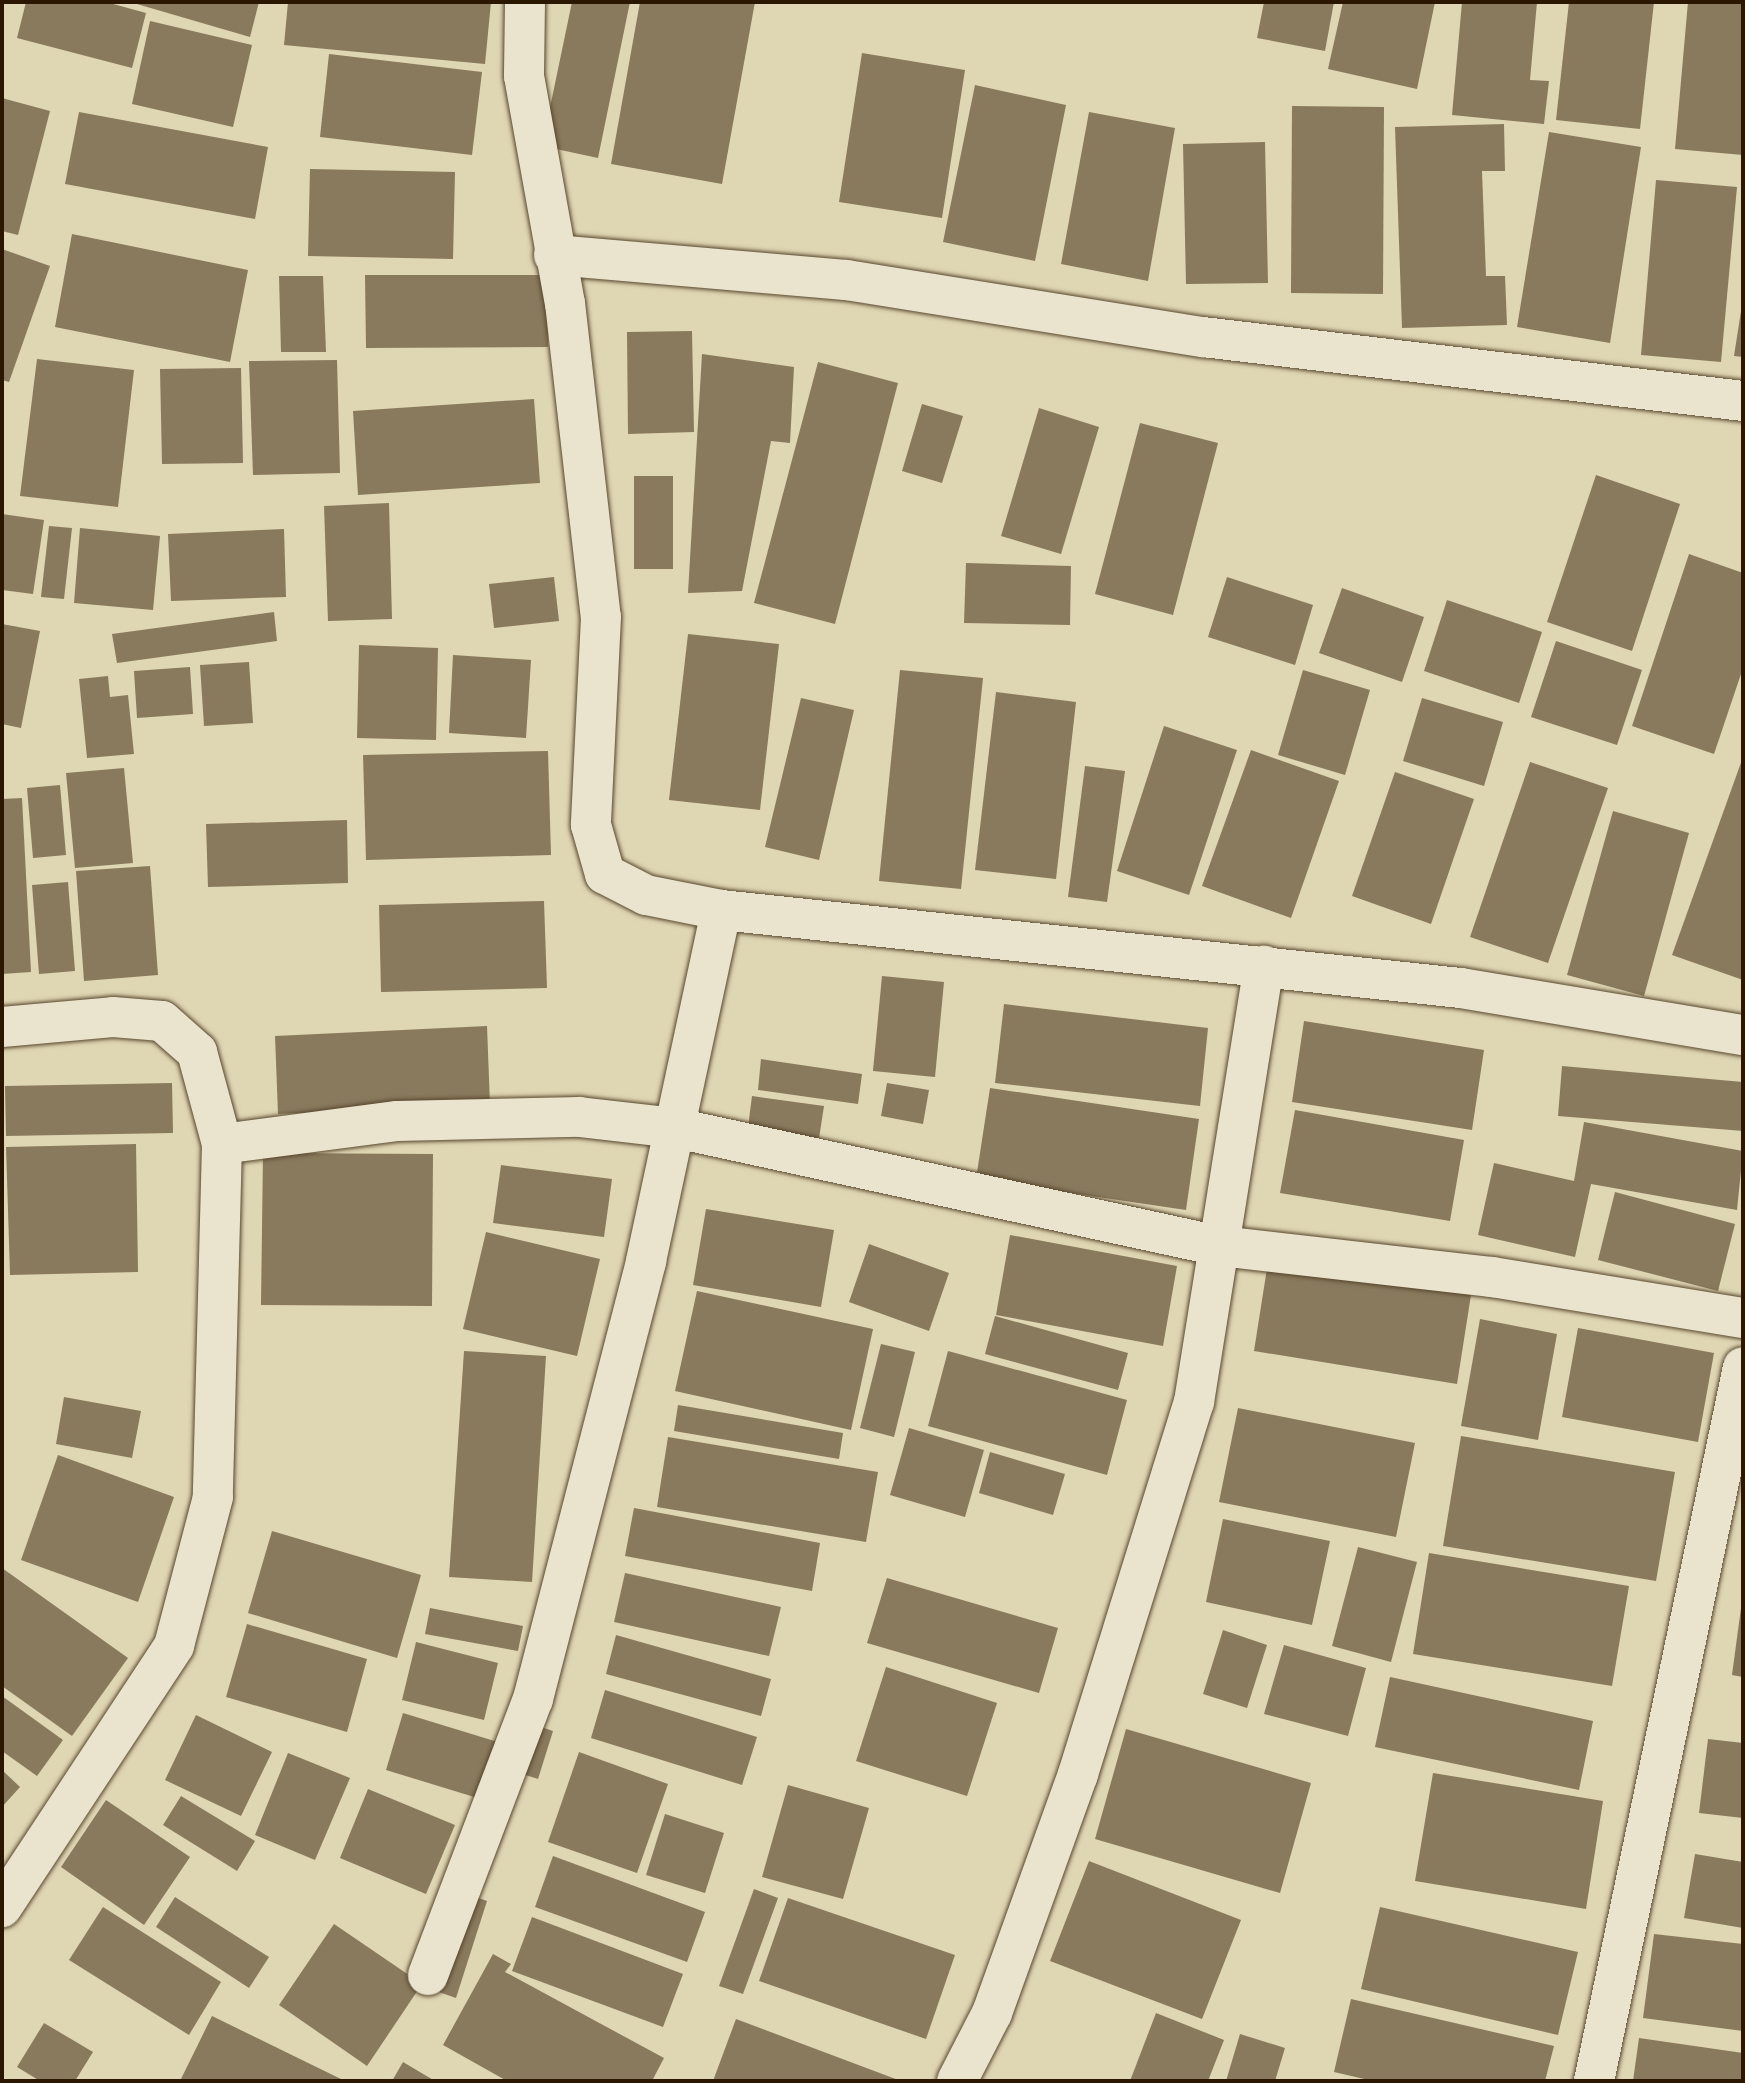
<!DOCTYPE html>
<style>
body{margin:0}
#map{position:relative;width:1745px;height:2083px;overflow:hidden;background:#dfd6b4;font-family:"Old Standard TT",serif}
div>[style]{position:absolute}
.building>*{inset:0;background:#897a5e}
.roads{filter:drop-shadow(0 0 2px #58472d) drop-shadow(0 0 2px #58472d)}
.street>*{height:40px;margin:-20px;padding:0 20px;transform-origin:20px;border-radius:20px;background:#eae4ce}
span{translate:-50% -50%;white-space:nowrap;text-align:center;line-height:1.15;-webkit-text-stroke:6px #eae4ce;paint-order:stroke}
.frame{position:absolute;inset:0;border:4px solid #2b1700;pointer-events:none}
</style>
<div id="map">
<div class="building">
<i style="clip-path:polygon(26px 2px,106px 2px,146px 13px,132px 68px,17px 38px)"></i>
<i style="clip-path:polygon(130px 2px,259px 2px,250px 37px)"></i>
<i style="clip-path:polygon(288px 2px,491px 2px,485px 64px,284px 45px)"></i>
<i style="clip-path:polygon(572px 2px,630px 2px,598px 158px,542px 146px)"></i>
<i style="clip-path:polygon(640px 2px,755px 2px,722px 184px,611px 164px)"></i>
<i style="clip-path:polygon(1264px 2px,1334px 2px,1325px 51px,1257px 38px)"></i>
<i style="clip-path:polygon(1343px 2px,1435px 2px,1417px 89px,1328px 69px)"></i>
<i style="clip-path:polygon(1462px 2px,1537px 2px,1530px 80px,1549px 81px,1544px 124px,1452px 115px)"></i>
<i style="clip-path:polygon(1569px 2px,1654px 2px,1640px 129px,1556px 120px)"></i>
<i style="clip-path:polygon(1688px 2px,1743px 2px,1743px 155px,1675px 149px)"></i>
<i style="clip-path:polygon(150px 21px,252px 45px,233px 127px,132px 104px)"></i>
<i style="clip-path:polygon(862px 53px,965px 70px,942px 218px,839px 202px)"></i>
<i style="clip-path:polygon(329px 54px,482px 72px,472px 155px,320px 137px)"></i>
<i style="clip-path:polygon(975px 85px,1066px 105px,1035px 261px,943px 242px)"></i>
<i style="clip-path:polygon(2px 98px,50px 111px,18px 235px,2px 231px)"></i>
<i style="clip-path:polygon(1292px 106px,1384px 107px,1383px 294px,1291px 293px)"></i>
<i style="clip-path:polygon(79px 112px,268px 147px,255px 219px,65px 184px)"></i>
<i style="clip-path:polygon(1089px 112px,1175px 128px,1148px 281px,1061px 264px)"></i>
<i style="clip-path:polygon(1504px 124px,1505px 171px,1482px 171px,1486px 276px,1505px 276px,1507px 325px,1402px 328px,1395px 127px)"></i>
<i style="clip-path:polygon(1549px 132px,1641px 147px,1610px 343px,1517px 327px)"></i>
<i style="clip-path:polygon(1265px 142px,1268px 283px,1186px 284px,1183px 144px)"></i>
<i style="clip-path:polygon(310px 169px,455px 172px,453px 259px,308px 256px)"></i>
<i style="clip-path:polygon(1656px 180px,1737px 187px,1721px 362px,1641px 355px)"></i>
<i style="clip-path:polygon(72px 234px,248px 270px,230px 362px,55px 327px)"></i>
<i style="clip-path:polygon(2px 249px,50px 266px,9px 382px,2px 380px)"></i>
<i style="clip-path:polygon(365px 275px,547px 275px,548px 347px,366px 348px)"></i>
<i style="clip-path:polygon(279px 276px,323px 276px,326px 352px,281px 352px)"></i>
<i style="clip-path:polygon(1741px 311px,1743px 311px,1743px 357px,1734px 356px)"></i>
<i style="clip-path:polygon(692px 331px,694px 432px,628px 434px,627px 332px)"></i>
<i style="clip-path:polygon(702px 354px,794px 367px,790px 443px,771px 441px,742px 591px,688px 593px)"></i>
<i style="clip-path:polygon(37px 359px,134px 370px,118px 507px,20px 496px)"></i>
<i style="clip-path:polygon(337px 360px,340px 473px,253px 475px,249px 361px)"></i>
<i style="clip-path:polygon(818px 362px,898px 383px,835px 624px,754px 603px)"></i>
<i style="clip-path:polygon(241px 368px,243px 463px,162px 464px,160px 369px)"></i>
<i style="clip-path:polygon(534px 399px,540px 483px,358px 495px,353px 411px)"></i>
<i style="clip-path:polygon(922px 404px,963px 416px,942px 483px,902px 471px)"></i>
<i style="clip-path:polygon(1039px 408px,1099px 427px,1061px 554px,1001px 536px)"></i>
<i style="clip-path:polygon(1140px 423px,1218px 443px,1173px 615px,1095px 594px)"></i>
<i style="clip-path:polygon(1596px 475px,1680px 504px,1632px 651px,1547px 622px)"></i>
<i style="clip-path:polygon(634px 476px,673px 476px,673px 569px,634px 569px)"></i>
<i style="clip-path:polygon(389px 503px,392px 619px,328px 621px,324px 506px)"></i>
<i style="clip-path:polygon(2px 514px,44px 520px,33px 594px,2px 590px)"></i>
<i style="clip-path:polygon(49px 526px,72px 528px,64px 599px,41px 597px)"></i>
<i style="clip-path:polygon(80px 528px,160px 536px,153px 610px,74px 603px)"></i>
<i style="clip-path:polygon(284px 529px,286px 597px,171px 601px,168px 534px)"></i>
<i style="clip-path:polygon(1689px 554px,1743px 573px,1743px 668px,1714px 754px,1632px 726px)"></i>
<i style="clip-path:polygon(966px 563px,1071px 566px,1070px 625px,964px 623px)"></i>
<i style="clip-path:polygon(554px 577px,559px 621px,494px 628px,489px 584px)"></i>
<i style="clip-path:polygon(1227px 577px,1313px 605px,1295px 665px,1208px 637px)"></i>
<i style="clip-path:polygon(1342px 588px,1424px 617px,1402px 682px,1319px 653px)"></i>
<i style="clip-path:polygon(1447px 600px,1542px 632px,1519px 703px,1424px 671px)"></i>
<i style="clip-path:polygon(274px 612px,277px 641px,117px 663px,112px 634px)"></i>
<i style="clip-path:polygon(2px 624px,40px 631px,21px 728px,2px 724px)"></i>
<i style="clip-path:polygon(688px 634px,779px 644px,760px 810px,669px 800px)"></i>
<i style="clip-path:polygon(1556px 641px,1642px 670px,1617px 745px,1531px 717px)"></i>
<i style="clip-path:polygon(359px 645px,438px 648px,436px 740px,357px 738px)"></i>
<i style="clip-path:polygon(453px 655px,531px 660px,526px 738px,449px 733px)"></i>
<i style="clip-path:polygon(249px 662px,253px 723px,204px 726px,200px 665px)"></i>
<i style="clip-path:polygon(190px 667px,193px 714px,137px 718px,134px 671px)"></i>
<i style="clip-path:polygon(900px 670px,983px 678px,961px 889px,879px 881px)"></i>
<i style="clip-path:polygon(1303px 670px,1370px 690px,1345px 775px,1278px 755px)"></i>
<i style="clip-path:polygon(108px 676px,110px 697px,128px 695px,134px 754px,87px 758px,79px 679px)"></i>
<i style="clip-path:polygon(996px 692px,1076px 702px,1056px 879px,975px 870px)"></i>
<i style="clip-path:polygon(801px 698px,854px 710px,819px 860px,765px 847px)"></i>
<i style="clip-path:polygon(1422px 698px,1503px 722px,1484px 786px,1403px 761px)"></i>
<i style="clip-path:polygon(1164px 726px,1237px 750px,1189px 895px,1117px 871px)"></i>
<i style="clip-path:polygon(1251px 750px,1339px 781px,1291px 918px,1202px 886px)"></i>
<i style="clip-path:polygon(548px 751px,551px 855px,366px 860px,363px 755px)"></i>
<i style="clip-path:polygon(1743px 757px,1743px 980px,1672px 955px)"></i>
<i style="clip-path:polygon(1530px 762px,1608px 788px,1548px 963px,1470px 937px)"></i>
<i style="clip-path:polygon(1085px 766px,1125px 771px,1107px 902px,1068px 897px)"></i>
<i style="clip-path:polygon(124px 768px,133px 863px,75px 868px,66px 773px)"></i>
<i style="clip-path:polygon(1395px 772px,1474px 799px,1431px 924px,1352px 896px)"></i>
<i style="clip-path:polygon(60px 785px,66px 855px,33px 858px,27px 788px)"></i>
<i style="clip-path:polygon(22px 798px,31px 972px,2px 974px,2px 799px)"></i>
<i style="clip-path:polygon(1613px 811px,1689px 833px,1644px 996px,1567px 975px)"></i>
<i style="clip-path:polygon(347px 820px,348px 883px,208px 887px,206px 824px)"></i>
<i style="clip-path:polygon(150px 866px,158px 975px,84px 981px,76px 871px)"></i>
<i style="clip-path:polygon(68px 882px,75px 971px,39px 974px,32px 885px)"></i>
<i style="clip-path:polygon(544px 901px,547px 988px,381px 992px,379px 905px)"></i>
<i style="clip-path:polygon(882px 976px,944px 982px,935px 1077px,873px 1071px)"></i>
<i style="clip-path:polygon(1004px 1004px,1208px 1028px,1200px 1106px,995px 1083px)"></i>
<i style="clip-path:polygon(1304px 1021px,1484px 1050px,1472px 1130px,1292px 1102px)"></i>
<i style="clip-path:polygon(487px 1026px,490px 1105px,278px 1114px,275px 1036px)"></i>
<i style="clip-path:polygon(761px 1059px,862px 1074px,858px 1104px,758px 1090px)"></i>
<i style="clip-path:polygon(1562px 1066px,1743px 1082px,1743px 1131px,1558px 1116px)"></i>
<i style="clip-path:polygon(172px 1083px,173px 1133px,6px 1136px,5px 1086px)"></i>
<i style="clip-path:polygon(887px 1083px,929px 1090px,923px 1124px,881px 1116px)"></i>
<i style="clip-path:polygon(990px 1088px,1199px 1119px,1186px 1210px,976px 1179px)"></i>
<i style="clip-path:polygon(752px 1096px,824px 1106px,818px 1145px,747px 1135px)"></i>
<i style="clip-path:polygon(1295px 1110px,1464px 1140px,1450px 1221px,1280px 1193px)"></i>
<i style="clip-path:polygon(1584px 1122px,1743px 1151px,1737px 1210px,1591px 1184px,1575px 1257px,1478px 1235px,1494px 1163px,1574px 1181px)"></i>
<i style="clip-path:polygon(136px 1144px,138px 1272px,10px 1275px,6px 1147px)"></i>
<i style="clip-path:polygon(263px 1153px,433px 1154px,432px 1306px,261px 1305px)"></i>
<i style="clip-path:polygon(501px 1165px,612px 1179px,604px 1237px,493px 1223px)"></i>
<i style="clip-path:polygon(1615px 1192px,1735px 1224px,1718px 1291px,1598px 1260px)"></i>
<i style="clip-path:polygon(706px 1209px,834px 1230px,821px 1307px,693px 1285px)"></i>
<i style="clip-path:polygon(486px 1232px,600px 1259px,577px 1356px,463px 1329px)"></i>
<i style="clip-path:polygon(1010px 1235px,1177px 1266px,1163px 1346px,996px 1315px)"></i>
<i style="clip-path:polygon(869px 1244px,949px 1273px,929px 1331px,849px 1302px)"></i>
<i style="clip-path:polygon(1268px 1262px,1471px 1295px,1457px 1384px,1254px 1351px)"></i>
<i style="clip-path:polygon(697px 1291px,873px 1329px,851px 1430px,675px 1391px)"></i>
<i style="clip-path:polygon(995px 1316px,1128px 1353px,1118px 1390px,985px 1354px)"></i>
<i style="clip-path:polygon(1480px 1319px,1557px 1334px,1538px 1440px,1461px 1426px)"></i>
<i style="clip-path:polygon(1578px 1328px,1714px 1353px,1698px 1442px,1562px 1417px)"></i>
<i style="clip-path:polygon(881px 1344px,915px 1352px,894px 1437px,860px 1428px)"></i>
<i style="clip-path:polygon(464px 1351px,546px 1356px,532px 1582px,449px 1577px)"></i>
<i style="clip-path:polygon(948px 1351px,1127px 1400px,1107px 1475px,928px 1426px)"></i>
<i style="clip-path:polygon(64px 1397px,141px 1411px,132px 1458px,56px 1444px)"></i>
<i style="clip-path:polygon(678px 1405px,843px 1433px,839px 1459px,674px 1431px)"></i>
<i style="clip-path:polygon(1238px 1408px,1415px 1443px,1396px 1537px,1219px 1502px)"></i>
<i style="clip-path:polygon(909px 1428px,984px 1450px,965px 1517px,890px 1495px)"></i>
<i style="clip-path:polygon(1461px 1436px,1675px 1472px,1656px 1581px,1443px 1546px)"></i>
<i style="clip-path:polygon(668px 1437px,878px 1472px,866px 1542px,657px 1507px)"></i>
<i style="clip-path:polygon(990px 1452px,1065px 1474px,1053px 1515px,979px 1493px)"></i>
<i style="clip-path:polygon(58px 1455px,174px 1497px,138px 1602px,21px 1560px)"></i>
<i style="clip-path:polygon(634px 1508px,820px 1543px,812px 1591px,625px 1556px)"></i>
<i style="clip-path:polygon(1223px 1519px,1330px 1541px,1312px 1625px,1206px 1602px)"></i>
<i style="clip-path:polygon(272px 1531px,421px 1575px,397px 1658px,248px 1613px)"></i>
<i style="clip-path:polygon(1358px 1547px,1417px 1562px,1391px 1662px,1332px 1646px)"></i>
<i style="clip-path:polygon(1429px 1553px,1629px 1586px,1612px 1686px,1413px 1654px)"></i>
<i style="clip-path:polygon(2px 1568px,128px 1658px,72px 1736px,2px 1686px)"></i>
<i style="clip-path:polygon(625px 1573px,781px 1607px,769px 1656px,614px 1622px)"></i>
<i style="clip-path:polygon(887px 1578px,1058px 1628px,1039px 1693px,867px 1643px)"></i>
<i style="clip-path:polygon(1743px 1593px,1743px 1677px,1732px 1675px)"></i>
<i style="clip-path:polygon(430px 1608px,523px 1626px,518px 1651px,425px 1634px)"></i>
<i style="clip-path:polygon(247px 1624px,367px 1659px,347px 1732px,226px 1697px)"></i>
<i style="clip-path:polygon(1223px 1630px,1267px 1645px,1247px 1708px,1203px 1694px)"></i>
<i style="clip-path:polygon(616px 1635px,771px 1679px,761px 1716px,606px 1674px)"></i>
<i style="clip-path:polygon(416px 1642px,498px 1663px,484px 1720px,402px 1700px)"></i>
<i style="clip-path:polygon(1284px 1645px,1366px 1668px,1348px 1736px,1264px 1714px)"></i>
<i style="clip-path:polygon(886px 1667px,997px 1703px,967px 1796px,856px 1761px)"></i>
<i style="clip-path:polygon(1390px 1677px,1593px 1721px,1579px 1790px,1375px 1747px)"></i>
<i style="clip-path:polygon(605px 1690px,757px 1737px,742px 1785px,591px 1738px)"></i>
<i style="clip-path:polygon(2px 1696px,63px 1740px,37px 1776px,2px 1751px)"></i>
<i style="clip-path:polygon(403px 1713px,501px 1743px,484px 1800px,386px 1770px)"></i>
<i style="clip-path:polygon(196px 1715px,272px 1752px,241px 1816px,165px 1780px)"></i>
<i style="clip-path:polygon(529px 1723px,553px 1731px,538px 1779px,516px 1772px)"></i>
<i style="clip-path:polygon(1126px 1729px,1311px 1783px,1280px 1893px,1095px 1839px)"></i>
<i style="clip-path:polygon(1708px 1739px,1743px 1743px,1743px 1818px,1699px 1813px)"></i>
<i style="clip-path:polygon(579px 1752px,668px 1784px,637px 1873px,548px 1842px)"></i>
<i style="clip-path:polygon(288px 1753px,350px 1778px,315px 1860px,255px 1835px)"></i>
<i style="clip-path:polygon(2px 1770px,20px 1787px,2px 1807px)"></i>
<i style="clip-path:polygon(1433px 1773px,1603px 1801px,1586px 1909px,1415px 1881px)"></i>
<i style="clip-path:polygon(788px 1785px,869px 1808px,843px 1899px,762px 1877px)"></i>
<i style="clip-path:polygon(368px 1789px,455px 1825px,426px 1894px,340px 1858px)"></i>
<i style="clip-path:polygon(181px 1796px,255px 1841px,237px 1871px,163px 1825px)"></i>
<i style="clip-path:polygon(106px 1800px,190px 1857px,144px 1925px,61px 1867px)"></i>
<i style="clip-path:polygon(665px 1814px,724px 1833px,705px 1893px,646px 1875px)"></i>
<i style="clip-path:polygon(1695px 1854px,1743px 1862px,1743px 1928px,1684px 1918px)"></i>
<i style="clip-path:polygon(553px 1856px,705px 1912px,687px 1962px,535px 1907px)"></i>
<i style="clip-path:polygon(1089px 1861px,1241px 1920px,1202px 2019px,1050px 1961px)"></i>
<i style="clip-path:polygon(754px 1889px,778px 1898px,743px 1994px,719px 1986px)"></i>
<i style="clip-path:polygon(467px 1894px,487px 1901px,456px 1998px,436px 1991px)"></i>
<i style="clip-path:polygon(175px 1897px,269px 1957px,249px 1988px,156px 1927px)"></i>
<i style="clip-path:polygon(788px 1898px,955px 1955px,926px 2039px,759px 1981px)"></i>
<i style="clip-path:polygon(103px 1907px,221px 1982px,189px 2035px,69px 1960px)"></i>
<i style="clip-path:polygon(1380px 1907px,1578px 1952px,1558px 2035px,1361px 1989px)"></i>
<i style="clip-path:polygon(532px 1917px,683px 1974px,663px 2027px,512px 1971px)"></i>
<i style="clip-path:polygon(334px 1924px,422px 1984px,367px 2066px,279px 2005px)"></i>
<i style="clip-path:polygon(1654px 1934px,1743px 1944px,1743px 2031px,1643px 2018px)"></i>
<i style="clip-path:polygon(493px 1954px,511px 1964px,505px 1972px,664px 2058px,652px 2081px,507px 2081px,443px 2045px)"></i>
<i style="clip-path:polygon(1351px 1999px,1554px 2046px,1545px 2081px,1373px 2081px,1334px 2072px)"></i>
<i style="clip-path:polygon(1156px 2013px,1224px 2040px,1208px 2081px,1130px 2081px)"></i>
<i style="clip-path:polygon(212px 2016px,345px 2081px,180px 2081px)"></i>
<i style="clip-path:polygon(736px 2019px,901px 2081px,713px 2081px)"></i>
<i style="clip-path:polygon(44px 2023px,93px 2052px,75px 2081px,40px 2081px,17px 2067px)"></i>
<i style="clip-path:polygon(1240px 2034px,1285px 2048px,1275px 2081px,1226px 2081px)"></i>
<i style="clip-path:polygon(1639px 2038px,1743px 2053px,1743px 2081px,1633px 2081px)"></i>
<i style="clip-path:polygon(403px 2062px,435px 2081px,392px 2081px)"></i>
</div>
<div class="roads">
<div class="street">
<i style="left:525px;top:2px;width:74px;rotate:90.8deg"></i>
<i style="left:524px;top:76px;width:231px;rotate:79.8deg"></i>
<i style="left:565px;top:303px;width:316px;rotate:83.5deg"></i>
<i style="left:601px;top:617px;width:208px;rotate:92.8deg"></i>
<i style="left:591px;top:825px;width:51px;rotate:74.1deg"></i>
<i style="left:605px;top:874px;width:46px;rotate:27.1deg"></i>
<i style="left:646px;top:895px;width:76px;rotate:11.3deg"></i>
<i style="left:721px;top:910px;width:744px;rotate:6.02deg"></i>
<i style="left:1461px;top:988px;width:286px;rotate:9.5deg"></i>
<i style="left:554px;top:255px;width:293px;rotate:4.9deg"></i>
<i style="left:846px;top:280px;width:362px;rotate:9.1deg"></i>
<i style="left:1203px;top:337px;width:544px;rotate:6.76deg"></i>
<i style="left:2px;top:1027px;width:111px;rotate:-5.1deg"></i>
<i style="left:113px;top:1017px;width:49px;rotate:4.7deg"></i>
<i style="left:162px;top:1021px;width:47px;rotate:41.5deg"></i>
<i style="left:197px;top:1052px;width:95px;rotate:74.8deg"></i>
<i style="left:222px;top:1144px;width:353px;rotate:91.5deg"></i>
<i style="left:213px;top:1497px;width:154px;rotate:104.7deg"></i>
<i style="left:174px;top:1646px;width:313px;rotate:123.4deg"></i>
<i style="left:222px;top:1144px;width:177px;rotate:-7.5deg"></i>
<i style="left:397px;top:1121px;width:182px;rotate:-1.3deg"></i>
<i style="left:579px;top:1117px;width:98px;rotate:6.5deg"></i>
<i style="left:676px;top:1128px;width:556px;rotate:12.26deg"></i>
<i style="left:1219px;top:1246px;width:275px;rotate:6.5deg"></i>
<i style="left:1492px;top:1277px;width:254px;rotate:9.3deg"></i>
<i style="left:428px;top:1975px;width:295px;rotate:-69.2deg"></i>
<i style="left:533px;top:1699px;width:452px;rotate:-75.5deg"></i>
<i style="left:646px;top:1261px;width:359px;rotate:-77.9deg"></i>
<i style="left:957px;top:2081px;width:76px;rotate:-62.8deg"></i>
<i style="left:992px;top:2013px;width:254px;rotate:-70.2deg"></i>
<i style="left:1078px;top:1774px;width:390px;rotate:-72.7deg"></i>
<i style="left:1194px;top:1402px;width:442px;rotate:-80.9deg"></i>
<i style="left:1594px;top:2081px;width:729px;rotate:-78.21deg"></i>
</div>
</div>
<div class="frame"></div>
</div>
